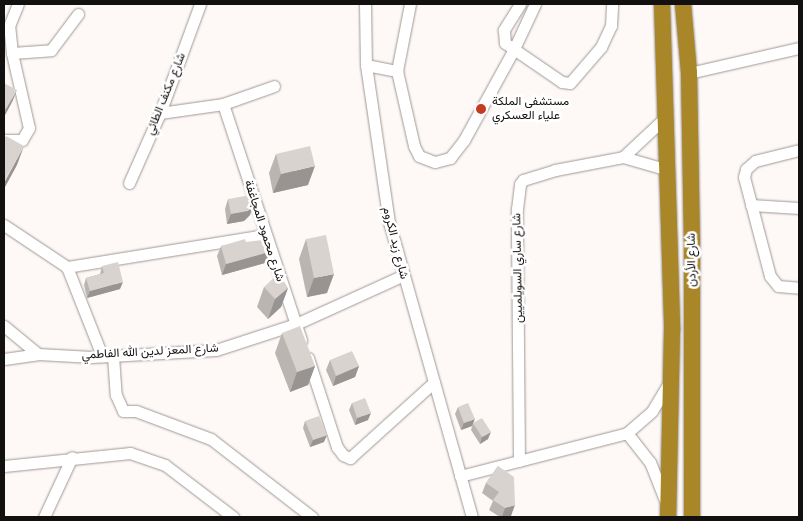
<!DOCTYPE html>
<meta charset="utf-8">
<style>
body{margin:0}
#map{position:relative;width:803px;height:521px;overflow:hidden;background:#fef9f7;font-family:"Fira Sans",Vazirmatn,sans-serif}
div>[style]{position:absolute}
.roads{filter:drop-shadow(0 0 1px #9e9895) drop-shadow(0 0 1px #9e9895)}
.minor>*{height:11px;margin:-5.5px;padding:0 5.5px;transform-origin:5.5px;border-radius:5.5px;background:#fff}
.highway>*{height:16px;margin:-8px;padding:0 8px;transform-origin:8px;border-radius:8px;background:#a98627}
.wall>*{inset:0;background:#bbb5b2}
.shaded-wall>*{inset:0;background:#989491}
.building>*{inset:0;background:#d9d3cf}
.dots>*{width:14px;height:14px;translate:-50% -50%;box-sizing:border-box;border:2px solid #fff;border-radius:50%}
span{translate:-50% -50%;white-space:nowrap;text-align:center;line-height:1.15;-webkit-text-stroke:5px #fff;paint-order:stroke}
.street-label{font-size:12px;color:#131110}
.poi-label{font-size:12px;color:#131110}
.left{translate:0 -50%;text-align:left}
.frame{position:absolute;inset:0;border:5px solid #131110;pointer-events:none}
</style>
<div id="map">
<div class="roads">
<div class="minor">
<i style="left:365px;top:4px;width:61px;rotate:89.1deg"></i>
<i style="left:366px;top:65px;width:159px;rotate:81.7deg"></i>
<i style="left:389px;top:222px;width:306px;rotate:74.3deg"></i>
<i style="left:410px;top:4px;width:68px;rotate:101deg"></i>
<i style="left:397px;top:71px;width:77px;rotate:77.2deg"></i>
<i style="left:414px;top:146px;width:11px;rotate:63deg"></i>
<i style="left:419px;top:156px;width:17px;rotate:21deg"></i>
<i style="left:435px;top:162px;width:16px;rotate:-15deg"></i>
<i style="left:450px;top:158px;width:23px;rotate:-52deg"></i>
<i style="left:464px;top:140px;width:102px;rotate:-61.2deg"></i>
<i style="left:513px;top:51px;width:52px;rotate:-64.9deg"></i>
<i style="left:520px;top:4px;width:31px;rotate:122deg"></i>
<i style="left:504px;top:30px;width:13px;rotate:86deg"></i>
<i style="left:505px;top:43px;width:69px;rotate:34.4deg"></i>
<i style="left:562px;top:82px;width:8px;rotate:7deg"></i>
<i style="left:570px;top:83px;width:48px;rotate:-49.3deg"></i>
<i style="left:601px;top:47px;width:23px;rotate:-65deg"></i>
<i style="left:611px;top:26px;width:22px;rotate:-87deg"></i>
<i style="left:12px;top:53px;width:39px;rotate:-4deg"></i>
<i style="left:51px;top:50px;width:45px;rotate:-53.1deg"></i>
<i style="left:366px;top:65px;width:32px;rotate:11deg"></i>
<i style="left:689px;top:73px;width:113px;rotate:-12.8deg"></i>
<i style="left:223px;top:104px;width:54px;rotate:-19.4deg"></i>
<i style="left:160px;top:113px;width:64px;rotate:-8.1deg"></i>
<i style="left:223px;top:104px;width:249px;rotate:71.7deg"></i>
<i style="left:4px;top:140px;width:18px"></i>
<i style="left:22px;top:140px;width:14px;rotate:-60deg"></i>
<i style="left:29px;top:128px;width:77px;rotate:-102.8deg"></i>
<i style="left:12px;top:53px;width:27px;rotate:-96deg"></i>
<i style="left:9px;top:26px;width:24px;rotate:-68deg"></i>
<i style="left:799px;top:150px;width:45px;rotate:166deg"></i>
<i style="left:755px;top:161px;width:12px;rotate:138deg"></i>
<i style="left:746px;top:169px;width:8px;rotate:104deg"></i>
<i style="left:744px;top:177px;width:102px;rotate:75.3deg"></i>
<i style="left:770px;top:276px;width:13px;rotate:51deg"></i>
<i style="left:778px;top:286px;width:21px;rotate:5deg"></i>
<i style="left:623px;top:157px;width:60px;rotate:-43deg"></i>
<i style="left:129px;top:183px;width:77px;rotate:-66.1deg"></i>
<i style="left:160px;top:113px;width:116px;rotate:-69.8deg"></i>
<i style="left:751px;top:205px;width:48px;rotate:3.6deg"></i>
<i style="left:4px;top:225px;width:76px;rotate:33.7deg"></i>
<i style="left:67px;top:267px;width:96px;rotate:68.5deg"></i>
<i style="left:67px;top:267px;width:200px;rotate:-9.2deg"></i>
<i style="left:4px;top:326px;width:44px;rotate:39.5deg"></i>
<i style="left:113px;top:356px;width:39px;rotate:86deg"></i>
<i style="left:116px;top:395px;width:17px;rotate:66deg"></i>
<i style="left:123px;top:411px;width:13px"></i>
<i style="left:136px;top:411px;width:80px;rotate:20.5deg"></i>
<i style="left:211px;top:439px;width:128px;rotate:37.7deg"></i>
<i style="left:308px;top:358px;width:94px;rotate:72deg"></i>
<i style="left:337px;top:447px;width:10px;rotate:53deg"></i>
<i style="left:343px;top:455px;width:8px;rotate:23deg"></i>
<i style="left:350px;top:458px;width:113px;rotate:-42.1deg"></i>
<i style="left:4px;top:359px;width:34px;rotate:-8deg"></i>
<i style="left:38px;top:354px;width:54px;rotate:3.2deg"></i>
<i style="left:92px;top:357px;width:124px;rotate:-3.2deg"></i>
<i style="left:216px;top:350px;width:84px;rotate:-18deg"></i>
<i style="left:296px;top:324px;width:116px;rotate:-24.4deg"></i>
<i style="left:627px;top:433px;width:37px;rotate:52deg"></i>
<i style="left:650px;top:462px;width:41px;rotate:68.5deg"></i>
<i style="left:519px;top:461px;width:252px;rotate:-90.5deg"></i>
<i style="left:517px;top:209px;width:25px;rotate:-83deg"></i>
<i style="left:520px;top:184px;width:5px;rotate:-53deg"></i>
<i style="left:523px;top:180px;width:34px;rotate:-17deg"></i>
<i style="left:555px;top:170px;width:69px;rotate:-10.8deg"></i>
<i style="left:623px;top:157px;width:47px;rotate:16.1deg"></i>
<i style="left:4px;top:466px;width:127px;rotate:-5.9deg"></i>
<i style="left:130px;top:453px;width:37px;rotate:19deg"></i>
<i style="left:165px;top:465px;width:86px;rotate:37.4deg"></i>
<i style="left:460px;top:476px;width:172px;rotate:-14.4deg"></i>
<i style="left:627px;top:433px;width:33px;rotate:-41deg"></i>
<i style="left:652px;top:411px;width:33px;rotate:-59deg"></i>
<i style="left:44px;top:517px;width:66px;rotate:-65deg"></i>
</div>
<div class="highway">
<i style="left:662px;top:4px;width:327px;rotate:88.2deg"></i>
<i style="left:672px;top:331px;width:186px;rotate:91.2deg"></i>
<i style="left:683px;top:4px;width:69px;rotate:85deg"></i>
<i style="left:689px;top:73px;width:168px;rotate:89deg"></i>
<i style="left:692px;top:241px;width:276px;rotate:90deg"></i>
</div>
</div>
<div class="wall">
<i style="clip-path:polygon(4px 83px,13px 100px,4px 117px)"></i>
<i style="clip-path:polygon(276px 154px,308px 185px,273px 193px,269px 173px)"></i>
<i style="clip-path:polygon(228px 199px,250px 215px,244px 221px,227px 224px,225px 209px)"></i>
<i style="clip-path:polygon(306px 239px,327px 293px,307px 297px,299px 259px)"></i>
<i style="clip-path:polygon(246px 242px,269px 252px,265px 263px,222px 275px,217px 256px,221px 246px)"></i>
<i style="clip-path:polygon(102px 266px,120px 289px,87px 298px,84px 285px,86px 278px,100px 274px)"></i>
<i style="clip-path:polygon(264px 287px,288px 288px,281px 307px,268px 319px,257px 307px)"></i>
<i style="clip-path:polygon(282px 333px,315px 366px,308px 385px,290px 392px,275px 353px)"></i>
<i style="clip-path:polygon(330px 360px,359px 366px,355px 377px,333px 386px,326px 370px)"></i>
<i style="clip-path:polygon(352px 403px,368px 420px,355px 425px,349px 410px)"></i>
<i style="clip-path:polygon(458px 407px,472px 426px,461px 430px,455px 414px)"></i>
<i style="clip-path:polygon(305px 421px,324px 442px,310px 447px,303px 428px)"></i>
<i style="clip-path:polygon(473px 423px,488px 439px,480px 444px,471px 430px)"></i>
<i style="clip-path:polygon(498px 466px,511px 516px,506px 517px,500px 517px,489px 510px,493px 501px,482px 493px,486px 483px)"></i>
</div>
<div class="shaded-wall">
<i style="clip-path:polygon(17px 90px,13px 100px,4px 117px,6px 109px)"></i>
<i style="clip-path:polygon(24px 146px,17px 165px,4px 189px,4px 183px)"></i>
<i style="clip-path:polygon(315px 166px,308px 185px,273px 193px,281px 174px)"></i>
<i style="clip-path:polygon(254px 205px,250px 215px,244px 221px,227px 224px,231px 214px)"></i>
<i style="clip-path:polygon(269px 252px,265px 263px,222px 275px,226px 264px)"></i>
<i style="clip-path:polygon(334px 274px,327px 293px,307px 297px,314px 278px)"></i>
<i style="clip-path:polygon(123px 282px,120px 289px,87px 298px,90px 291px)"></i>
<i style="clip-path:polygon(288px 288px,281px 307px,268px 319px,275px 299px)"></i>
<i style="clip-path:polygon(315px 366px,308px 385px,290px 392px,297px 372px)"></i>
<i style="clip-path:polygon(359px 366px,355px 377px,333px 386px,336px 376px)"></i>
<i style="clip-path:polygon(371px 413px,368px 420px,355px 425px,357px 418px)"></i>
<i style="clip-path:polygon(475px 419px,472px 426px,461px 430px,464px 423px)"></i>
<i style="clip-path:polygon(491px 432px,488px 439px,480px 444px,482px 437px)"></i>
<i style="clip-path:polygon(327px 435px,324px 442px,310px 447px,313px 440px)"></i>
<i style="clip-path:polygon(515px 505px,511px 516px,506px 517px,502px 517px,505px 508px)"></i>
</div>
<div class="building">
<i style="clip-path:polygon(4px 83px,17px 90px,6px 109px,4px 107px)"></i>
<i style="clip-path:polygon(6px 136px,24px 146px,4px 182px,4px 140px)"></i>
<i style="clip-path:polygon(310px 146px,315px 166px,281px 174px,276px 154px)"></i>
<i style="clip-path:polygon(251px 195px,254px 205px,248px 211px,231px 214px,228px 199px)"></i>
<i style="clip-path:polygon(326px 235px,334px 274px,314px 278px,306px 239px)"></i>
<i style="clip-path:polygon(245px 239px,246px 242px,262px 240px,269px 252px,226px 264px,221px 246px)"></i>
<i style="clip-path:polygon(118px 262px,123px 282px,90px 291px,86px 278px,104px 273px,102px 266px)"></i>
<i style="clip-path:polygon(279px 273px,288px 288px,275px 299px,264px 287px)"></i>
<i style="clip-path:polygon(300px 326px,315px 366px,297px 372px,282px 333px)"></i>
<i style="clip-path:polygon(352px 351px,359px 366px,336px 376px,330px 360px)"></i>
<i style="clip-path:polygon(365px 398px,371px 413px,357px 418px,352px 403px)"></i>
<i style="clip-path:polygon(468px 403px,475px 419px,464px 423px,458px 407px)"></i>
<i style="clip-path:polygon(319px 416px,327px 435px,313px 440px,305px 421px)"></i>
<i style="clip-path:polygon(482px 418px,491px 432px,482px 437px,473px 423px)"></i>
<i style="clip-path:polygon(498px 466px,514px 477px,515px 505px,505px 508px,493px 500px,499px 492px,486px 483px)"></i>
</div>
<div class="dots">
<i style="left:481px;top:109px;background:#c53a23"></i>
</div>
<div class="street-label">
<span style="left:166px;top:94px;rotate:-68deg">شارع مكنف الطائي</span>
<span style="left:264px;top:231px;rotate:72deg">شارع محمود المجاغفة</span>
<span style="left:395px;top:243px;rotate:76deg">شارع زيد الكروم</span>
<span style="left:692px;top:260px;rotate:-91deg">شارع الأردن</span>
<span style="left:518px;top:268px;rotate:-91deg">شارع ساري السويلميين</span>
<span style="left:150px;top:352px;rotate:-3deg">شارع المعز لدين الله الفاطمي</span>
</div>
<div class="poi-label">
<span class="left" style="left:492px;top:109px">مستشفى الملكة<br>علياء العسكري</span>
</div>
<div class="frame"></div>
</div>
